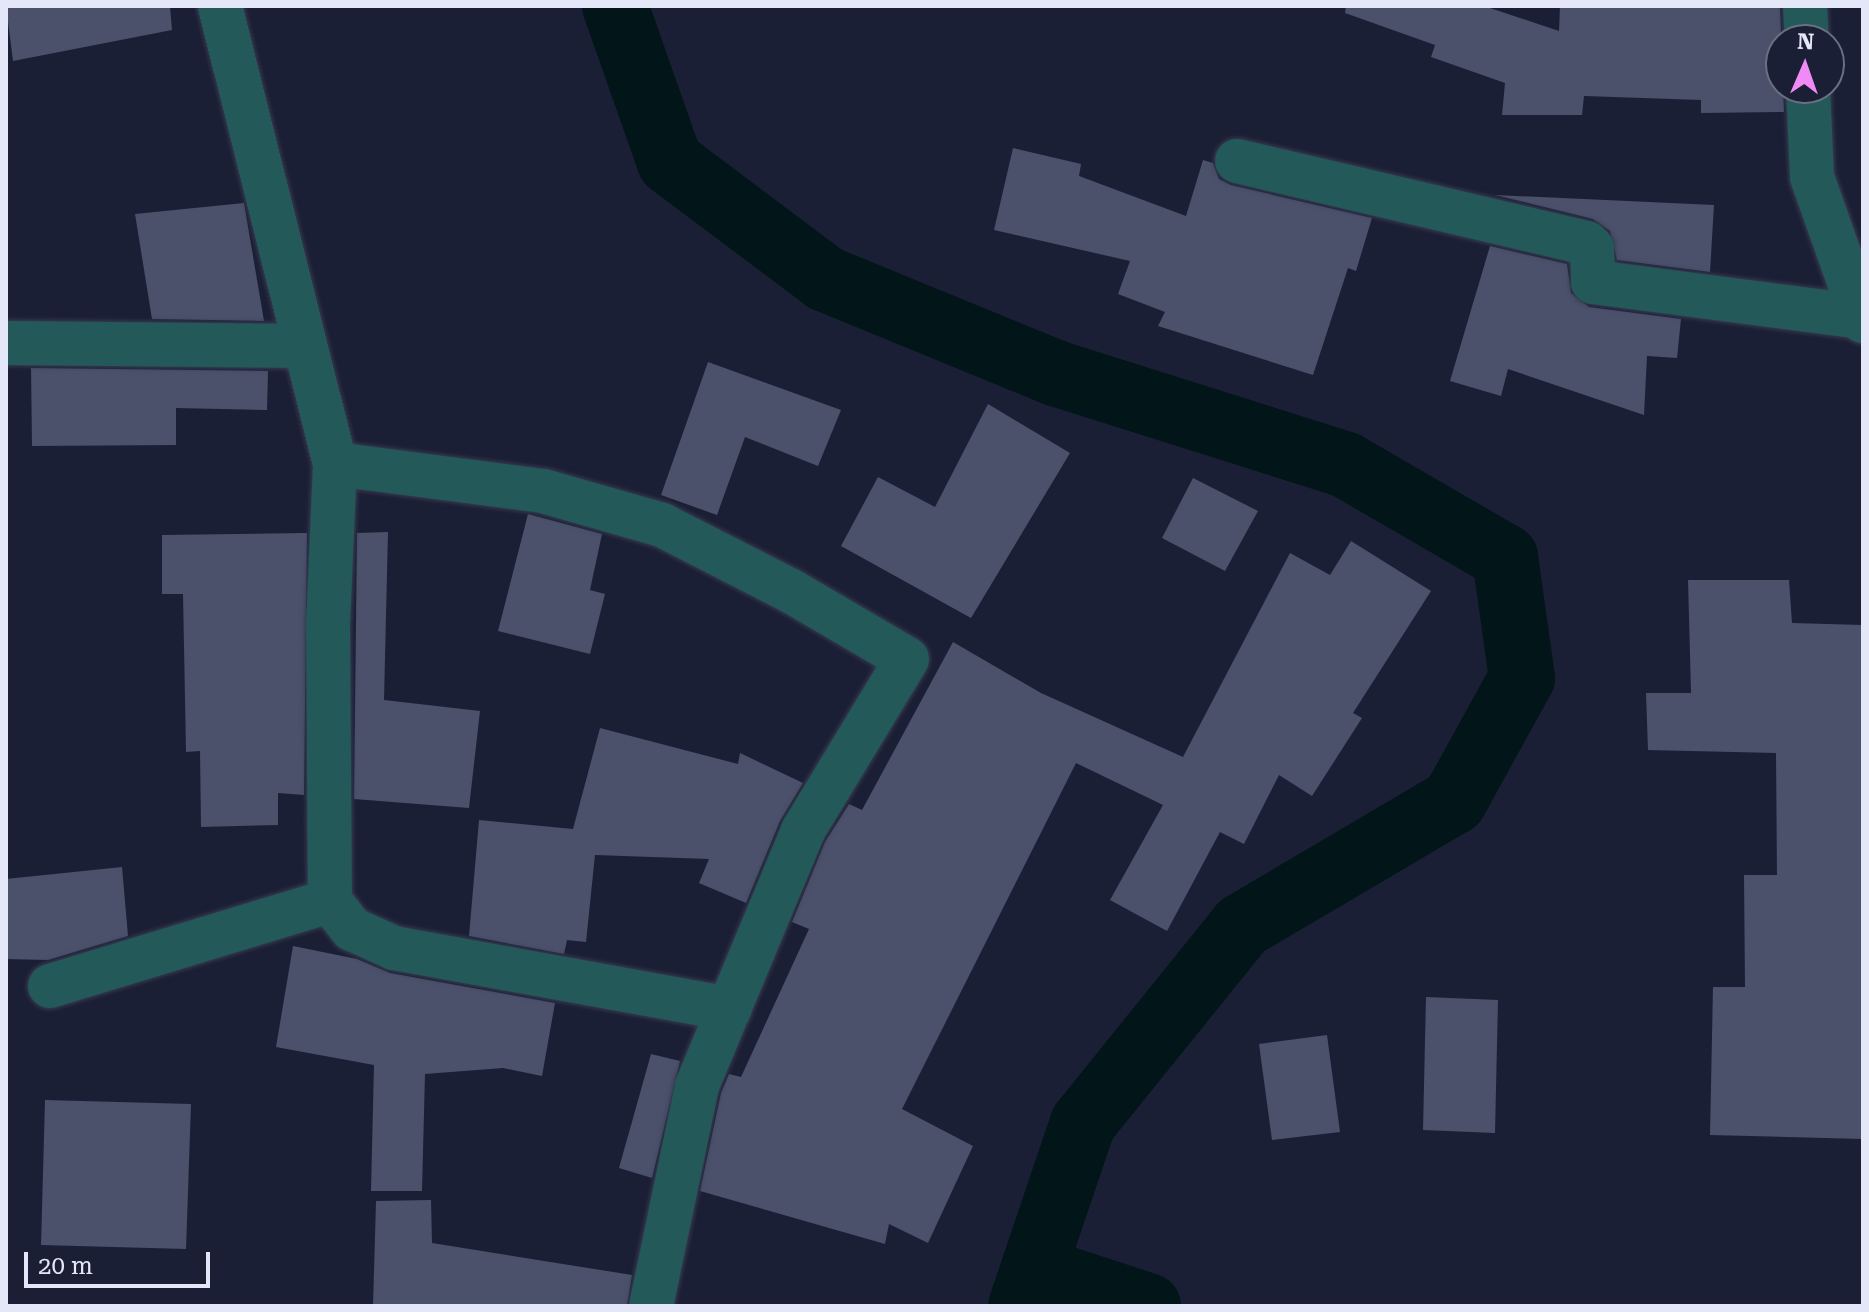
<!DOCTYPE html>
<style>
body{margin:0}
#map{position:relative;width:1869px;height:1312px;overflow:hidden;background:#1b1f36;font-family:"Roboto Serif",serif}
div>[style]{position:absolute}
.canal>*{height:66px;margin:-33px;padding:0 33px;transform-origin:33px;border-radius:33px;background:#021518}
.building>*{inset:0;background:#4b516b}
.roads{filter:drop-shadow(0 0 2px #373b51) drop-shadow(0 0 2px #373b51)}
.minor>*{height:44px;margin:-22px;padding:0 22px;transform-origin:22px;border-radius:22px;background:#235958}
span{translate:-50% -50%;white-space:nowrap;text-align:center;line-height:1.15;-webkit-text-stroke:6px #1b1f36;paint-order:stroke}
.frame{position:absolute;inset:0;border:8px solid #e3e7f7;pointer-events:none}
.north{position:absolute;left:1765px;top:24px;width:80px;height:80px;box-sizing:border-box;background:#1b1f36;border:2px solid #6b6f83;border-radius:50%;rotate:2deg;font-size:22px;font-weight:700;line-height:32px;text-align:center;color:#e3e7f7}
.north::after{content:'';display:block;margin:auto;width:28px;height:36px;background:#f08bf6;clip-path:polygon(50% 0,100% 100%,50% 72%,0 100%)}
.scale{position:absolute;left:24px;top:1252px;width:186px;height:36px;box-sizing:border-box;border:4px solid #e3e7f7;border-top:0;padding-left:10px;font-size:24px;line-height:28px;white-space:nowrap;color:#e3e7f7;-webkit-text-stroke:6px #1b1f36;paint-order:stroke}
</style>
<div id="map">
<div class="canal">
<i style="left:615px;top:6px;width:165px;rotate:70.6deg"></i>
<i style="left:670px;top:162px;width:195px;rotate:36.9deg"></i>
<i style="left:826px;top:279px;width:248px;rotate:22.3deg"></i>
<i style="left:1055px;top:373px;width:305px;rotate:17.5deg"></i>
<i style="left:1346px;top:465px;width:184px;rotate:30.1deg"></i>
<i style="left:1505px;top:557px;width:122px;rotate:82deg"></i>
<i style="left:1522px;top:678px;width:141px;rotate:118.9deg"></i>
<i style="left:1454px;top:801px;width:246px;rotate:149.5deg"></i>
<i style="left:1242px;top:926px;width:253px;rotate:128.9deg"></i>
<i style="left:1083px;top:1123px;width:193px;rotate:108.7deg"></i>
<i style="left:1034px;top:1269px;width:120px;rotate:18deg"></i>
</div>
<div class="building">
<i style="clip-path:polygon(6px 6px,170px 6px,172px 30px,13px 61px)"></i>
<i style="clip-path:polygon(1346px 6px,1484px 6px,1559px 31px,1560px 6px,1780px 6px,1784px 112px,1701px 113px,1701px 100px,1584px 96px,1582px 115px,1502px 115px,1505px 83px,1431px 57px,1435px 45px,1345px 13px)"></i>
<i style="clip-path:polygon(1013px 148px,1081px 164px,1079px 176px,1186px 216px,1203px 160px,1213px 163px,1219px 179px,1231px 185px,1372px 218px,1356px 271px,1348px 268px,1313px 375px,1158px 326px,1165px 312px,1118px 294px,1130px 261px,994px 230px)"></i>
<i style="clip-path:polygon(1495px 195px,1714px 205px,1710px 272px,1617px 260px,1610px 231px,1593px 219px)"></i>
<i style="clip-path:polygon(244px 203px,264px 321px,152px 319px,135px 214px)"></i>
<i style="clip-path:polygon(1490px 246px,1567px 264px,1571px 293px,1589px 307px,1681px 319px,1677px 358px,1647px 356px,1644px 415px,1508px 369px,1501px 396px,1450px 381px)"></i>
<i style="clip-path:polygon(708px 362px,841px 410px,818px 466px,745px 437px,717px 515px,661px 495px)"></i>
<i style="clip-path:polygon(31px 368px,268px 371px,267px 410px,176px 408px,176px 445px,32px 446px)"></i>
<i style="clip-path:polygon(988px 404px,1070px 453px,971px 618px,841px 546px,878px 477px,935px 507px)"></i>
<i style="clip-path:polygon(1193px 478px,1258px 511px,1225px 571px,1162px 538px)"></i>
<i style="clip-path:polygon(528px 514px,602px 534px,590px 590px,605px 594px,590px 654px,498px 631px)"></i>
<i style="clip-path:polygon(388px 532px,384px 700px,480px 711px,469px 808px,354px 799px,357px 533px)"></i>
<i style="clip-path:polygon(307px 533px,304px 795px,278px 793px,278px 825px,201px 827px,200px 751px,186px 752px,183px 594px,162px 594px,162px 535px)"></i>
<i style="clip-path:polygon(1351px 541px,1431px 591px,1353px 713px,1362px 718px,1312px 796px,1279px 775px,1244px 844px,1220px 832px,1167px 931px,1110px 900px,1163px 805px,1076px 763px,902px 1109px,973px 1146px,928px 1243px,889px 1224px,885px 1244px,700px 1191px,721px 1093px,729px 1074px,741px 1077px,809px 929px,792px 922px,825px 842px,849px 804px,862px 810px,953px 642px,1041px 693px,1183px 757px,1290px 553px,1330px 575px)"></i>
<i style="clip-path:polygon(1688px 580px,1789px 580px,1792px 623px,1863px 625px,1863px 1139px,1710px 1135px,1713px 987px,1745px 987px,1744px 875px,1777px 875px,1776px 753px,1648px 750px,1646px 693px,1691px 693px)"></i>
<i style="clip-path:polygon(600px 728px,738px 764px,740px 753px,803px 783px,780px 821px,746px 903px,699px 883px,709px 859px,595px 855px,586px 942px,567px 940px,564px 954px,469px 936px,479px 820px,573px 829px)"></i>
<i style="clip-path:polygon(122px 867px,128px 936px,48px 960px,6px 959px,6px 879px)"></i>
<i style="clip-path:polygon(293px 946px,357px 959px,390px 973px,555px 1003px,542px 1076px,503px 1068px,425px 1074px,422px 1191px,371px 1191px,374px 1065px,276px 1047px)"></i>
<i style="clip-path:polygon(1426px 997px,1498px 1000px,1495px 1133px,1423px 1130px)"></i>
<i style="clip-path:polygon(1327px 1035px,1340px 1132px,1272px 1140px,1259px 1044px)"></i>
<i style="clip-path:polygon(651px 1054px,680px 1061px,652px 1178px,619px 1168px)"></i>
<i style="clip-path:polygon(45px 1100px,191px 1104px,186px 1249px,41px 1245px)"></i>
<i style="clip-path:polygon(431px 1200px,432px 1243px,632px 1275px,627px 1306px,373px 1306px,376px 1201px)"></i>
</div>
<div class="roads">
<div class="minor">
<i style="left:220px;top:6px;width:472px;rotate:75.9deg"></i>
<i style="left:335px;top:464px;width:158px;rotate:92.5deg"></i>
<i style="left:328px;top:622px;width:279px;rotate:89.6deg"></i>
<i style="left:330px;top:901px;width:36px;rotate:52deg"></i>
<i style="left:352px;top:929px;width:46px;rotate:24.3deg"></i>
<i style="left:394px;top:948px;width:341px;rotate:10.3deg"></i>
<i style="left:1805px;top:6px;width:34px;rotate:87deg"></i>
<i style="left:1808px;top:88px;width:89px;rotate:87.4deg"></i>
<i style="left:1812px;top:177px;width:153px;rotate:70.5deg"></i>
<i style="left:1237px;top:161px;width:359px;rotate:13.2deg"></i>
<i style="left:1587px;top:243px;width:7px;rotate:45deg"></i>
<i style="left:1592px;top:248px;width:34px;rotate:88deg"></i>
<i style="left:1593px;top:282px;width:272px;rotate:7.4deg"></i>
<i style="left:6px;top:343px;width:299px;rotate:0.6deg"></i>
<i style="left:335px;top:464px;width:210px;rotate:7.4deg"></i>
<i style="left:543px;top:491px;width:124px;rotate:15.9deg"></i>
<i style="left:662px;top:525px;width:145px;rotate:27.1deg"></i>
<i style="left:791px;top:591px;width:134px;rotate:30.4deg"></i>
<i style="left:907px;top:659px;width:201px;rotate:121.2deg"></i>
<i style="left:803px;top:831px;width:276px;rotate:112.6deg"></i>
<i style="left:697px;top:1086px;width:225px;rotate:101.8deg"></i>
<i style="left:50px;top:986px;width:293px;rotate:-16.9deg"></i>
</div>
</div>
<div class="frame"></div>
<div class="north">N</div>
<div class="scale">20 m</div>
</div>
